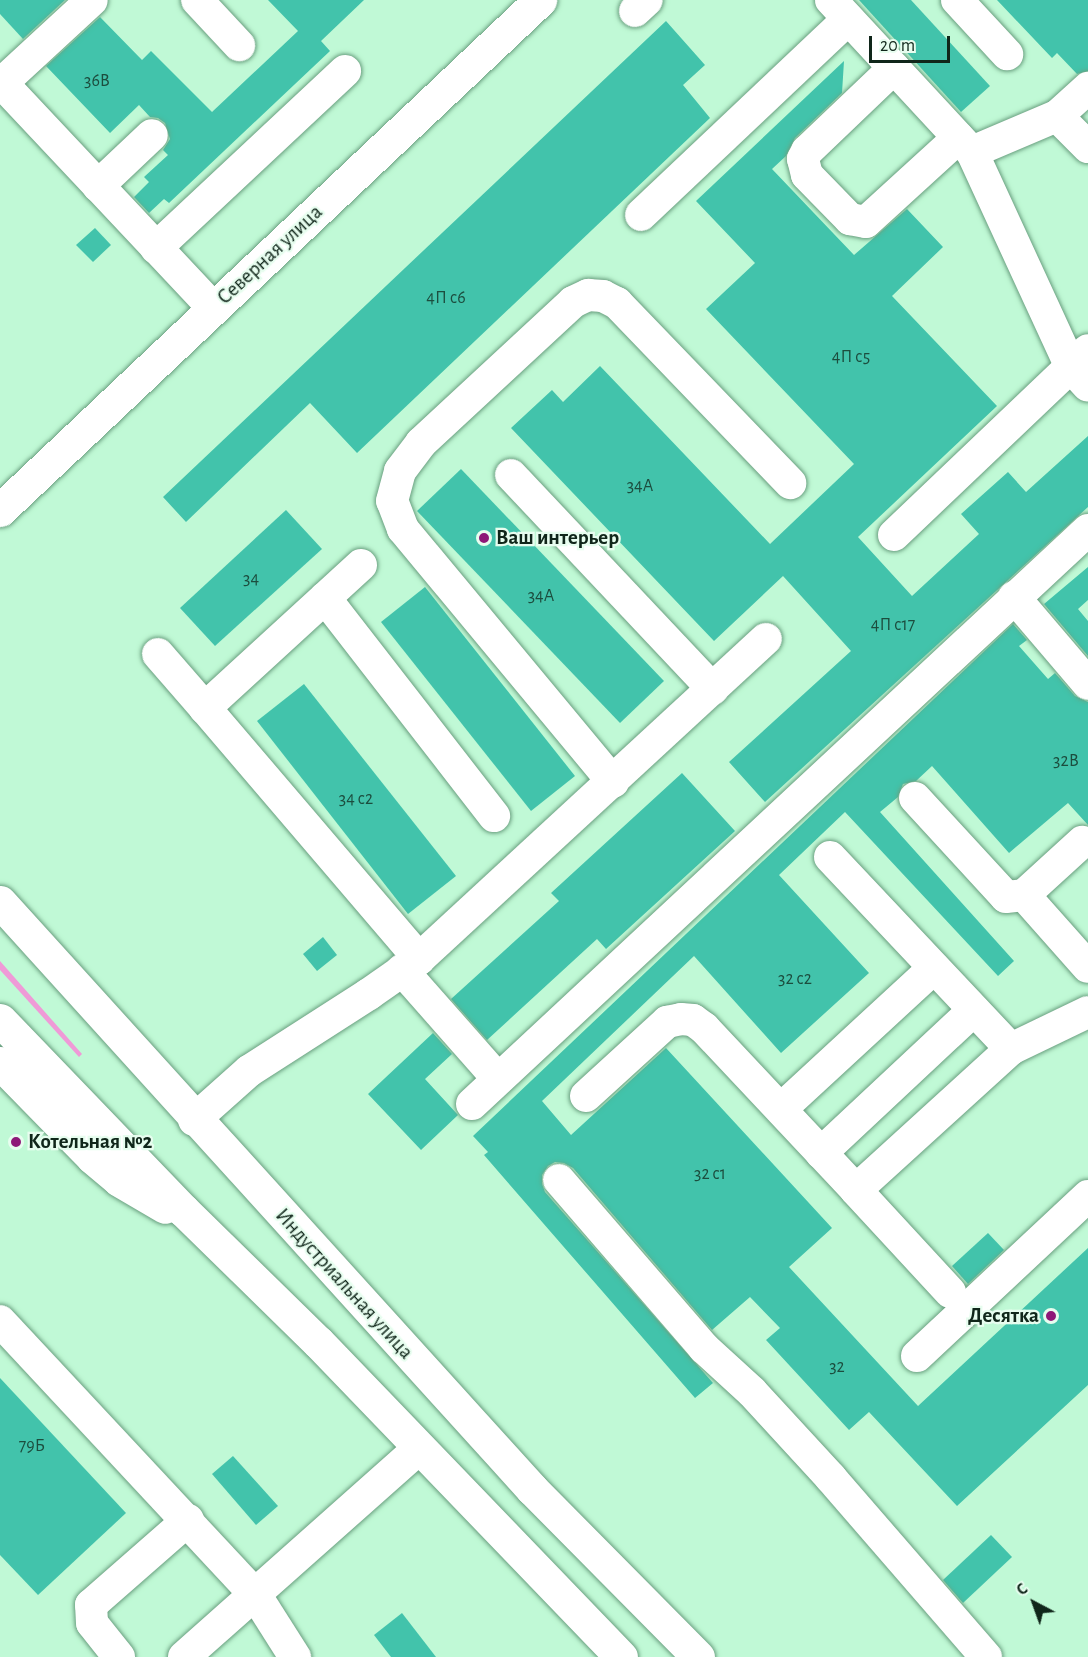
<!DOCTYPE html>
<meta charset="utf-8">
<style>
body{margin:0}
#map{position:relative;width:1088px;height:1657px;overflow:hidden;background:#c0f9d6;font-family:"Alegreya Sans",sans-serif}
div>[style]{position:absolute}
.green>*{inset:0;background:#ef9ad7}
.building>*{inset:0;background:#42c3ab}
.roads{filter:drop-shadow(0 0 2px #699f7f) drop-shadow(0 0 2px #699f7f)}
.minor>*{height:32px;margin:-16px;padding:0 16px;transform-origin:16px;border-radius:16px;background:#fff}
.major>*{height:33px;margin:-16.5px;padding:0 16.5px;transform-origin:16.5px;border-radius:16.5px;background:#fff}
.dots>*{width:16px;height:16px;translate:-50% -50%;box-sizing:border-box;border:3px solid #e7fdef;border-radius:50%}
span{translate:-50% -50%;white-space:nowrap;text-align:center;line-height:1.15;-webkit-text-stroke:4.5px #e7fdef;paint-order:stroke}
.number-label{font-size:18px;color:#1c4d3e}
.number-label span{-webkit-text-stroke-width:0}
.street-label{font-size:21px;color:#10261a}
.poi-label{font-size:21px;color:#10261a;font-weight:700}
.left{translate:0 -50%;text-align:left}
.right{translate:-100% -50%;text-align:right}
.north{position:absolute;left:1004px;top:1573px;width:60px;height:60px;-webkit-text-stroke:4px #e7fdef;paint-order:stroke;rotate:319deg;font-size:16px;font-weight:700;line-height:24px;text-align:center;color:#10261a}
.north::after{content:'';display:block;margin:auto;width:21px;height:27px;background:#10261a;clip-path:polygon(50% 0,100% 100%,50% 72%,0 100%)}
.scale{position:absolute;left:869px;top:36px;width:81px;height:27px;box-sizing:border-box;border:3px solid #10261a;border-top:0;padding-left:8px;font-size:18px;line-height:21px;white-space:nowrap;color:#10261a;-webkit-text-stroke:4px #e7fdef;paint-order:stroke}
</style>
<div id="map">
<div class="green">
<i style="clip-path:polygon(0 961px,82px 1054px,79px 1057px,0 970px)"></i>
</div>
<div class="building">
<i style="clip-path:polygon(0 0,65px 0,23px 39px,0 14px)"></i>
<i style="clip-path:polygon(268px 0,364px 0,321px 41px,330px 51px,169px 203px,164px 199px,149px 213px,134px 197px,149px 182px,144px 177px,168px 155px,163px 150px,170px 139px,165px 123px,158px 118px,150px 117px,139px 105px,110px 133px,46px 66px,100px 17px,142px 60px,151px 51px,212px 112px,298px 31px)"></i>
<i style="clip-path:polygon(859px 0,911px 0,990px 86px,961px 112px)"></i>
<i style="clip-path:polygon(997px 0,1088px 0,1088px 71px,1077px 74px,1057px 53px,1052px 58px)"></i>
<i style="clip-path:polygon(666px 21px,705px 65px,683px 85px,710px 118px,357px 453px,310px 403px,186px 522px,163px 497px)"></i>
<i style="clip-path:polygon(844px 61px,842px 93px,795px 138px,786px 156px,772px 169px,854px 255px,907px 209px,943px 247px,892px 296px,997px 406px,858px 537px,912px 596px,979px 534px,961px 514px,1008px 472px,1026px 492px,1088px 436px,1088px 507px,765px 802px,729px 762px,851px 651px,783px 576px,714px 641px,511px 428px,552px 390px,563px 402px,600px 366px,770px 544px,854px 464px,706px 309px,755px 263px,696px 201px)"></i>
<i style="clip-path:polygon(95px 228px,111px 245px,93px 262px,76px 245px)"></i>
<i style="clip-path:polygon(461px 469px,664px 681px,620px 723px,417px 511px)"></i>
<i style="clip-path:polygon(286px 510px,322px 549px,215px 646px,180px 608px)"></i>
<i style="clip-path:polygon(1088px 567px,1088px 600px,1078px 609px,1088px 621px,1088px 656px,1044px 604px)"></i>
<i style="clip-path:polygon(425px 587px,575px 776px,531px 811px,381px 622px)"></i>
<i style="clip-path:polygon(1013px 624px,1027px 640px,1019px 646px,1048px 679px,1055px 673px,1075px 696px,1088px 702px,1088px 825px,1068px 803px,1009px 853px,932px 766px,916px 781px,903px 784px,898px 797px,880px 812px,1014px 961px,998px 976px,845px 812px,779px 875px,869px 973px,781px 1053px,694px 956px,542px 1101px,571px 1135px,666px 1048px,832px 1228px,789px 1267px,918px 1406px,1088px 1248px,1088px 1385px,957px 1506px,869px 1412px,849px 1430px,766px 1340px,780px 1328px,750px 1297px,712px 1330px,573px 1168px,564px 1163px,555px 1162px,548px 1166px,542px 1175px,542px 1184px,545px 1192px,713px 1383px,695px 1398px,484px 1155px,488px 1152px,473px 1136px)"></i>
<i style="clip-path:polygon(304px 684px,456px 876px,408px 914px,257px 721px)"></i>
<i style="clip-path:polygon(682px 773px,735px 831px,606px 949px,597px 939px,487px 1040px,451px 999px,559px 901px,551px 893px)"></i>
<i style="clip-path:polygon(323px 937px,337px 955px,317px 971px,303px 954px)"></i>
<i style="clip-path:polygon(433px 1033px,452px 1054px,425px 1079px,458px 1115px,421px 1150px,368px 1094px)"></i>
<i style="clip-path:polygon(988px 1233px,1004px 1250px,968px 1284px,952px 1266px)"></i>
<i style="clip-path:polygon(0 1378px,126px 1513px,38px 1595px,0 1555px)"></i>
<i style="clip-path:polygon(233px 1456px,278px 1506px,256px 1525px,212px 1474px)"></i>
<i style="clip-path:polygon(991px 1535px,1012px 1557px,963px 1603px,943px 1580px)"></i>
<i style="clip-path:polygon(402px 1613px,436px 1657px,391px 1657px,374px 1635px)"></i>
</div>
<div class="roads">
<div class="minor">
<i style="left:197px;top:0;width:62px;rotate:47deg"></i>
<i style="left:831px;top:0;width:207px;rotate:47.2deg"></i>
<i style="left:972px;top:152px;width:237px;rotate:65.3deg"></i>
<i style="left:1071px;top:367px;width:25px;rotate:48deg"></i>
<i style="left:957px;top:0;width:74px;rotate:47.2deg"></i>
<i style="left:635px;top:11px;width:16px;rotate:-43deg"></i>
<i style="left:894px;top:68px;width:120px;rotate:136.3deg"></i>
<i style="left:807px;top:151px;width:9px;rotate:117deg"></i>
<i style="left:803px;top:159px;width:16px;rotate:76deg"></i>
<i style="left:807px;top:175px;width:62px;rotate:45.7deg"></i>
<i style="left:850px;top:219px;width:16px;rotate:11deg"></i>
<i style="left:866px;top:222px;width:125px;rotate:-42.4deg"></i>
<i style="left:0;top:81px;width:313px;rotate:46.8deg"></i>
<i style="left:2px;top:83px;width:122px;rotate:-42.7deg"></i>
<i style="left:1057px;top:116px;width:44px;rotate:45deg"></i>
<i style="left:972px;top:152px;width:92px;rotate:-23deg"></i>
<i style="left:1057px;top:116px;width:42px;rotate:-42.1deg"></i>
<i style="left:98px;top:186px;width:74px;rotate:-43.4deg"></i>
<i style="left:641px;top:215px;width:285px;rotate:-43.4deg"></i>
<i style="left:156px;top:248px;width:259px;rotate:-43.1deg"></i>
<i style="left:511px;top:475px;width:294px;rotate:46.7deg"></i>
<i style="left:894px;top:535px;width:268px;rotate:-43.6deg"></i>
<i style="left:361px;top:565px;width:212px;rotate:137.5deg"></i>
<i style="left:205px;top:708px;width:330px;rotate:49.5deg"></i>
<i style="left:1014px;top:597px;width:114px;rotate:49.6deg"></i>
<i style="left:325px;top:598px;width:276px;rotate:52.2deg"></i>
<i style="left:158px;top:654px;width:72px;rotate:49deg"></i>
<i style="left:613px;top:782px;width:329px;rotate:-129.7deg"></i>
<i style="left:403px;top:529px;width:30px;rotate:-111deg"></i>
<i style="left:392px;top:501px;width:31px;rotate:-75deg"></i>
<i style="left:400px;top:471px;width:35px;rotate:-53deg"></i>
<i style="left:421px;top:443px;width:207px;rotate:-42.8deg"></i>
<i style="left:573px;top:302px;width:17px;rotate:-25deg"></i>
<i style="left:588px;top:295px;width:15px;rotate:4deg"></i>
<i style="left:603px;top:296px;width:16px;rotate:27deg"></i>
<i style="left:617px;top:303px;width:250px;rotate:46.1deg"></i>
<i style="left:915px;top:798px;width:134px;rotate:47.4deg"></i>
<i style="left:1006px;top:897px;width:18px;rotate:-6deg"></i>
<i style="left:1024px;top:895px;width:79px;rotate:-42.4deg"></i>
<i style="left:830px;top:857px;width:264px;rotate:46.7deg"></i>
<i style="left:1024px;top:895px;width:96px;rotate:48.4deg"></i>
<i style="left:402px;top:970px;width:145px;rotate:48.6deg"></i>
<i style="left:586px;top:1096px;width:110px;rotate:-42.4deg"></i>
<i style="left:667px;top:1022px;width:14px;rotate:-12deg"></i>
<i style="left:681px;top:1019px;width:12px;rotate:5deg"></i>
<i style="left:693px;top:1020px;width:14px;rotate:36deg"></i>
<i style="left:704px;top:1028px;width:222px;rotate:46.8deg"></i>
<i style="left:472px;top:1104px;width:842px;rotate:-42.98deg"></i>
<i style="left:781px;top:1109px;width:208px;rotate:-42.7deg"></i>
<i style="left:194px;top:1120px;width:74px;rotate:-41.7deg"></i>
<i style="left:249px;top:1071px;width:143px;rotate:-32.7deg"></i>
<i style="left:369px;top:994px;width:61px;rotate:-35deg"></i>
<i style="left:419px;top:959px;width:472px;rotate:-42.7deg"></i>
<i style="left:821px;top:1153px;width:209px;rotate:-43.1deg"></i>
<i style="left:559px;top:1180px;width:222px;rotate:49.2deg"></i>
<i style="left:704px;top:1348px;width:65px;rotate:42.5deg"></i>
<i style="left:752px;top:1392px;width:117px;rotate:47.4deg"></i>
<i style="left:831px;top:1478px;width:237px;rotate:49.1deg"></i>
<i style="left:950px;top:1292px;width:139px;rotate:-132.7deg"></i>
<i style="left:856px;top:1190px;width:210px;rotate:-42.3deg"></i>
<i style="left:1011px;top:1049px;width:85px;rotate:-25.7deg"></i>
<i style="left:0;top:1321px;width:374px;rotate:47deg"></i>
<i style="left:255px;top:1594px;width:75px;rotate:57.6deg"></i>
<i style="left:917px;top:1356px;width:234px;rotate:-43.1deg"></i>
<i style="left:119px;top:1657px;width:43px;rotate:-128.5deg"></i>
<i style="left:92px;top:1623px;width:18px;rotate:-93deg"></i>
<i style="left:91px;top:1605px;width:129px;rotate:-41.2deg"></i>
<i style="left:184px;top:1657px;width:314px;rotate:-41.6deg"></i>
</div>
<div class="major">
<i style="left:0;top:510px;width:743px;rotate:-43.36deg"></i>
<i style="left:0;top:902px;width:792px;rotate:47.81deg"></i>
<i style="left:532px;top:1489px;width:236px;rotate:45.3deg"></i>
<i style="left:0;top:1020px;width:264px;rotate:46.1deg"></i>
<i style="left:183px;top:1210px;width:189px;rotate:44.4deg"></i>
<i style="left:318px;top:1342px;width:437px;rotate:46.1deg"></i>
<i style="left:0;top:1063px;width:132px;rotate:45.6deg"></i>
<i style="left:92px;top:1157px;width:35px;rotate:40deg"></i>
<i style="left:119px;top:1180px;width:53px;rotate:30.4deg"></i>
</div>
</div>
<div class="dots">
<i style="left:484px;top:538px;background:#8e1878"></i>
<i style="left:16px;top:1142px;background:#8e1878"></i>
<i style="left:1051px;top:1316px;background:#8e1878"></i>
</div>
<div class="number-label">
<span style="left:97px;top:81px">36В</span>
<span style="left:446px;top:298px">4П с6</span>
<span style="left:851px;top:357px">4П с5</span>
<span style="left:640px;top:486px">34А</span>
<span style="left:251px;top:579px">34</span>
<span style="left:541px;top:596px">34А</span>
<span style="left:893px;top:625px">4П с17</span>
<span style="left:1066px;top:761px">32В</span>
<span style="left:356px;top:799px">34 с2</span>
<span style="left:795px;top:979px">32 с2</span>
<span style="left:710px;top:1174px">32 с1</span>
<span style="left:837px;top:1367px">32</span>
<span style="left:32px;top:1446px">79Б</span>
</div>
<div class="street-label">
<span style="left:270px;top:255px;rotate:-43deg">Северная улица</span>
<span style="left:344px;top:1284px;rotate:48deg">Индустриальная улица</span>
</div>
<div class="poi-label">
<span class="left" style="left:496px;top:538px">Ваш интерьер</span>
<span class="left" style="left:28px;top:1142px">Котельная №2</span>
<span class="right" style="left:1039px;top:1316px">Десятка</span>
</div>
<div class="north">С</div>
<div class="scale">20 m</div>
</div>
